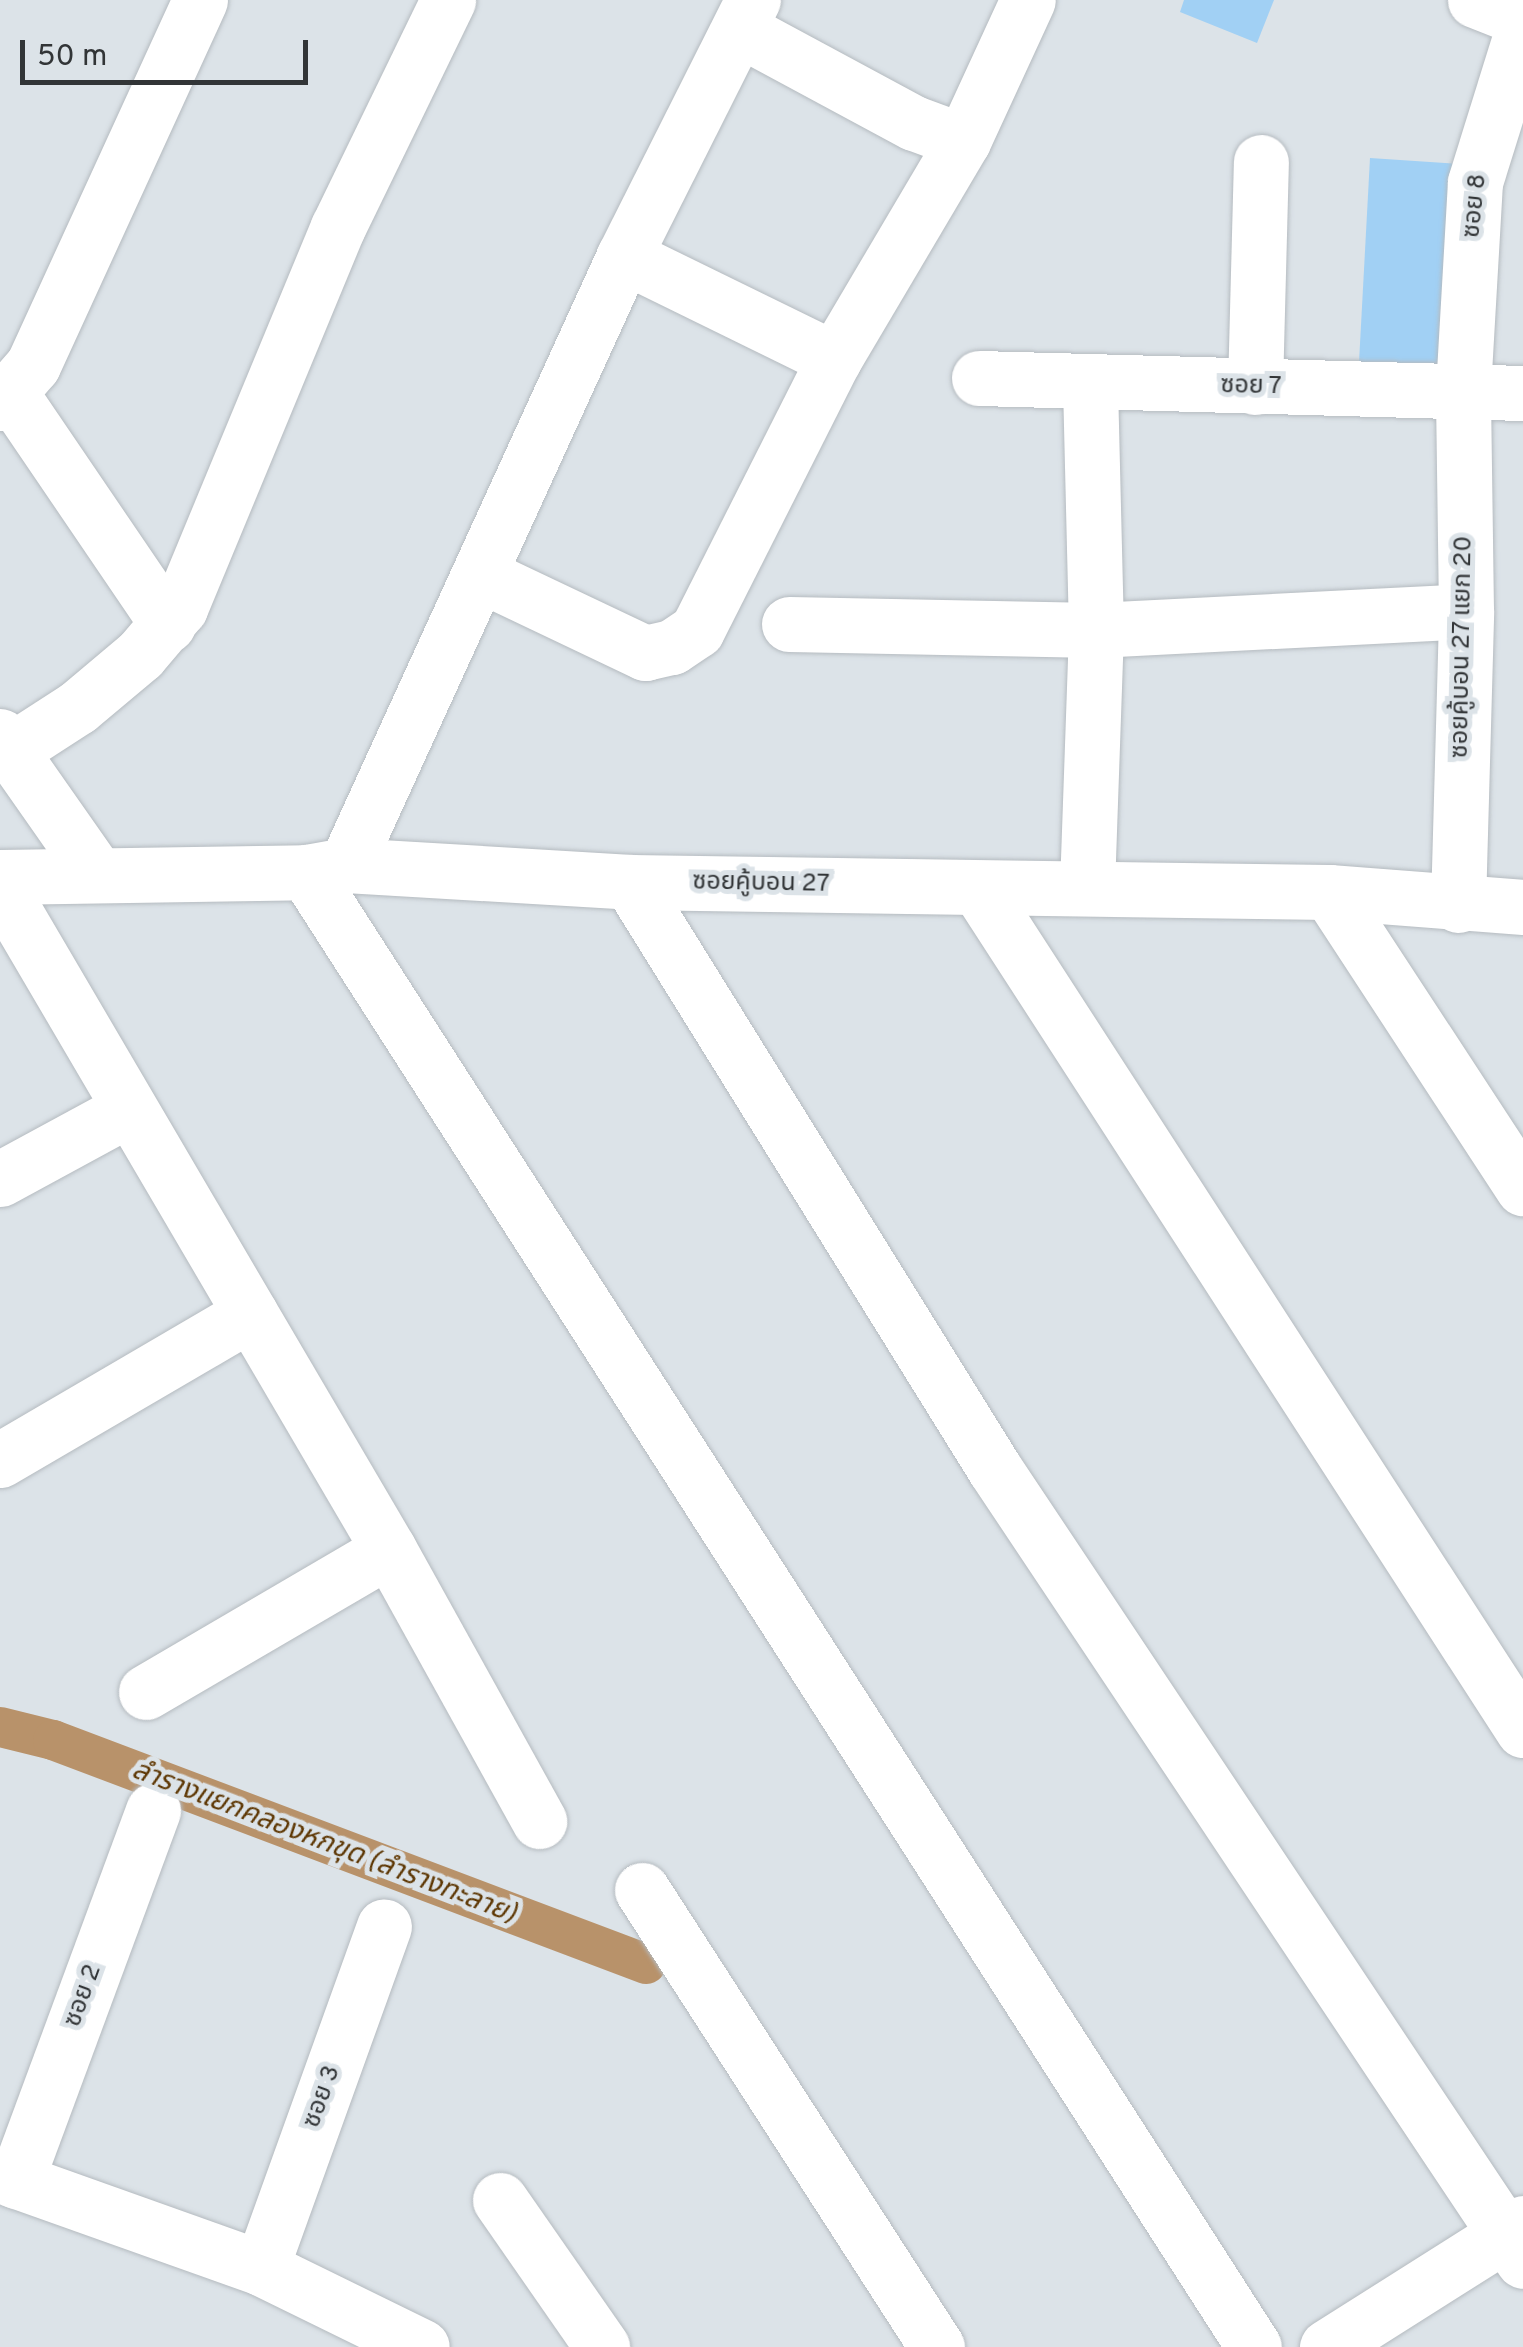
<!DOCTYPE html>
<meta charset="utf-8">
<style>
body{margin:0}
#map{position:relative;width:1523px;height:2347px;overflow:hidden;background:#dce3e8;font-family:Overpass,"Noto Sans Thai",sans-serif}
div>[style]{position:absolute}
.canal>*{height:40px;margin:-20px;padding:0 20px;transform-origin:20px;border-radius:20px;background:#b8926a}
.building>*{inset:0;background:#a1d0f4}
.roads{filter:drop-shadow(0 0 2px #b5bbc0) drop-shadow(0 0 2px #b5bbc0)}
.minor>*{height:55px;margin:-27.5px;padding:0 27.5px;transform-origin:27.5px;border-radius:27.5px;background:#fff}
span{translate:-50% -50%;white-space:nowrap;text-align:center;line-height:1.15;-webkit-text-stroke:10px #dce3e8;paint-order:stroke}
.street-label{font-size:25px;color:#323537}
.water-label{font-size:28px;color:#5e3805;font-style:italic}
.scale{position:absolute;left:20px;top:40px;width:288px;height:45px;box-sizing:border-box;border:5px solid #323537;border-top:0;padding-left:12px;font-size:30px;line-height:35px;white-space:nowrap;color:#323537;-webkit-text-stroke:8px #dce3e8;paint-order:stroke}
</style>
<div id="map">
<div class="canal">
<i style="left:0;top:1727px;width:55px;rotate:13.8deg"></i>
<i style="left:53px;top:1740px;width:634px;rotate:20.69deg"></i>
</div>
<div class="building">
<i style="clip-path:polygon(1184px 0,1274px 0,1257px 43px,1180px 12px)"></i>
<i style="clip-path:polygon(1370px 158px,1460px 164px,1449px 386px,1358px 381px)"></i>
</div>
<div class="roads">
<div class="minor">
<i style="left:1475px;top:0;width:52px;rotate:21.6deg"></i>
<i style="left:741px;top:30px;width:196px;rotate:28.3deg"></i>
<i style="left:914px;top:123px;width:52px;rotate:20.2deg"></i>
<i style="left:963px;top:141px;width:155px;rotate:-65.3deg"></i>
<i style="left:624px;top:256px;width:234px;rotate:26.1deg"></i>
<i style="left:979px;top:378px;width:544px;rotate:1.58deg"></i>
<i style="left:1255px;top:387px;width:225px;rotate:-88.5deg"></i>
<i style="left:11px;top:394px;width:279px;rotate:55.8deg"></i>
<i style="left:0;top:403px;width:50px;rotate:-49deg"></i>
<i style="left:33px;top:365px;width:401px;rotate:-65.4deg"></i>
<i style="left:481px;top:575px;width:182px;rotate:25.4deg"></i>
<i style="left:645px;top:653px;width:28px;rotate:-13deg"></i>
<i style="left:672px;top:647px;width:30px;rotate:-34deg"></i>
<i style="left:697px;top:630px;width:304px;rotate:-63.2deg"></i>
<i style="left:834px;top:359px;width:253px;rotate:-59.4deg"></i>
<i style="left:789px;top:624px;width:307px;rotate:1.1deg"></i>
<i style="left:1096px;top:630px;width:370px;rotate:-2.9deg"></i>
<i style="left:0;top:736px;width:167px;rotate:55deg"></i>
<i style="left:10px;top:751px;width:81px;rotate:-32.9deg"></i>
<i style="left:78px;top:707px;width:81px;rotate:-40deg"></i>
<i style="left:140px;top:655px;width:62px;rotate:-49.6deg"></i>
<i style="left:180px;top:608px;width:412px;rotate:-67.5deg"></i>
<i style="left:338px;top:227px;width:252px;rotate:-64.1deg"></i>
<i style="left:346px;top:865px;width:669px;rotate:-65.46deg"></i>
<i style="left:624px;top:256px;width:287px;rotate:-63.3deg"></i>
<i style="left:306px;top:872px;width:1753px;rotate:57.27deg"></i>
<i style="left:0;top:877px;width:306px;rotate:-0.9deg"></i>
<i style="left:306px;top:872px;width:41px;rotate:-9.9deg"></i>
<i style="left:346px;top:865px;width:285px;rotate:3.4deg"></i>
<i style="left:630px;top:882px;width:699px;rotate:0.82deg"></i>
<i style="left:1329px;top:892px;width:195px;rotate:4.4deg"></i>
<i style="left:630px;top:882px;width:690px;rotate:58.15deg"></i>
<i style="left:994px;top:1468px;width:953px;rotate:56.29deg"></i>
<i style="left:0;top:887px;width:769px;rotate:59.6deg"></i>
<i style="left:389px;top:1550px;width:310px;rotate:61deg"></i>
<i style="left:978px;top:888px;width:1003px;rotate:57.09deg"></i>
<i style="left:1087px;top:888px;width:258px;rotate:-88deg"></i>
<i style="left:1096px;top:630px;width:248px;rotate:-91.4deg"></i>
<i style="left:1329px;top:892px;width:354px;rotate:56.8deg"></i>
<i style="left:1458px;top:905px;width:294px;rotate:-88.4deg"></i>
<i style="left:1466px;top:611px;width:221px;rotate:-90.8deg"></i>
<i style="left:1463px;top:390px;width:208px;rotate:-86.7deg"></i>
<i style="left:1475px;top:182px;width:161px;rotate:-72.7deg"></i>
<i style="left:0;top:1179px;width:145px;rotate:-28.5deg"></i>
<i style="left:0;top:1460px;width:290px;rotate:-30.3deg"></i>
<i style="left:146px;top:1692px;width:281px;rotate:-30.3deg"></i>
<i style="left:642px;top:1890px;width:544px;rotate:57.16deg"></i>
<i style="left:0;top:2175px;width:277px;rotate:19.6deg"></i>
<i style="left:261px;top:2268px;width:179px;rotate:26.1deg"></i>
<i style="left:16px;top:2181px;width:395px;rotate:-69.7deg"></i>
<i style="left:500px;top:2200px;width:179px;rotate:55.2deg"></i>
<i style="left:261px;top:2268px;width:363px;rotate:-70.2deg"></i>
<i style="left:1327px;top:2347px;width:232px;rotate:-32.3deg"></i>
</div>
</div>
<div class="street-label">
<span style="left:1476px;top:206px;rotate:-84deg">ซอย 8</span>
<span style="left:1251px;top:387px;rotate:1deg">ซอย 7</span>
<span style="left:1463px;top:647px;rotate:-89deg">ซอยคู้บอน 27 แยก 20</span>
<span style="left:761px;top:884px;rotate:1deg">ซอยคู้บอน 27</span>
<span style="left:84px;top:1996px;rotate:-70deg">ซอย 2</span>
<span style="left:323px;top:2097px;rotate:-70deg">ซอย 3</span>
</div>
<div class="water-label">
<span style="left:324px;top:1843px;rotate:21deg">ลำรางแยกคลองหกขุด (ลำรางทะลาย)</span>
</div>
<div class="scale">50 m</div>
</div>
